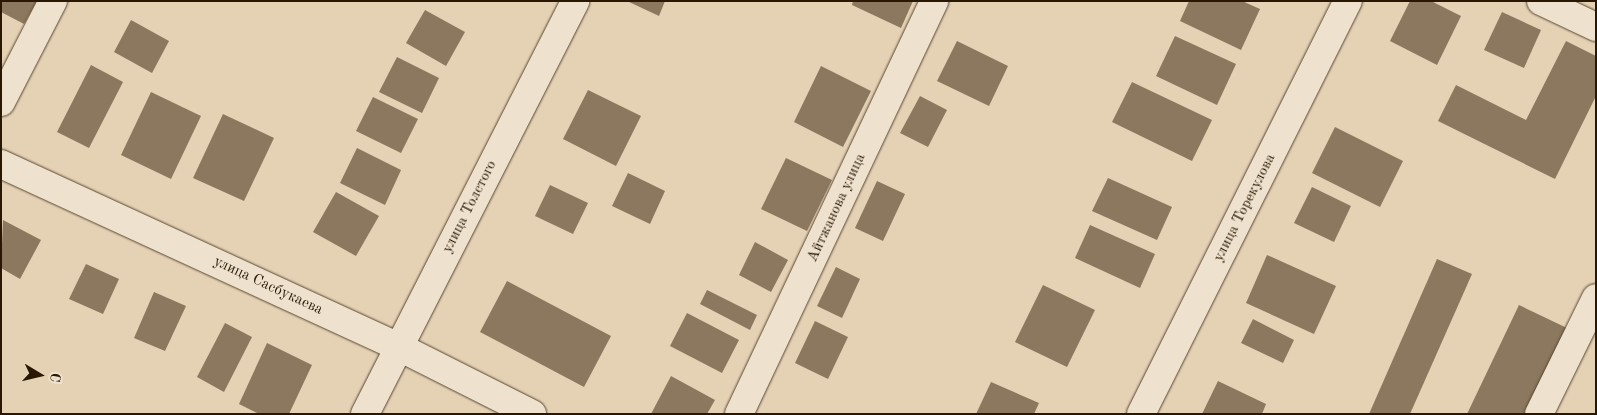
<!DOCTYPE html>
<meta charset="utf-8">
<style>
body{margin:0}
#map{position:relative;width:1597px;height:415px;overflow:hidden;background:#e5d2b5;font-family:"Old Standard TT",serif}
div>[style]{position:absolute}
.building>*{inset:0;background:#8b785f}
.roads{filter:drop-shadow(0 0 1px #58462e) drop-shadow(0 0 1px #58462e)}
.minor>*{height:28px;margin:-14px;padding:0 14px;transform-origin:14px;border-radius:14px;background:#eee2cf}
span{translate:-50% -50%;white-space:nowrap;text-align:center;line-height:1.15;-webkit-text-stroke:4px #eee2cf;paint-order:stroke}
.street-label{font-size:15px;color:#291701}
.frame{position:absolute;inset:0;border:2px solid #291701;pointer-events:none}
.north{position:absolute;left:15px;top:350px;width:50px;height:50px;-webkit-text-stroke:4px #eee2cf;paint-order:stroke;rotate:99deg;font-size:14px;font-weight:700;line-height:20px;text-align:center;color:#291701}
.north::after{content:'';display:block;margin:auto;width:18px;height:22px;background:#291701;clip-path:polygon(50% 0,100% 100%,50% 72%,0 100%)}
</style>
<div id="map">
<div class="building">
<i style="clip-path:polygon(1px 1px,37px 1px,24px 24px,1px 12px)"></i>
<i style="clip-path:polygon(627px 1px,665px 1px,659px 16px)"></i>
<i style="clip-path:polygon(853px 1px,913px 1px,901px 28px,852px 5px)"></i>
<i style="clip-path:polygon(1189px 1px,1242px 1px,1260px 9px,1241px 50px,1180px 21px)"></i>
<i style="clip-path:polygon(1410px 1px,1431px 1px,1461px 16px,1437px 65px,1390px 41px)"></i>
<i style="clip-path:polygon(425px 10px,465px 32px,446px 66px,406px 43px)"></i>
<i style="clip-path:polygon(1502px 12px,1541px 30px,1524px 68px,1484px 50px)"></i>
<i style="clip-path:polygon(131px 20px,169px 41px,152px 73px,114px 52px)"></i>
<i style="clip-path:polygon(1175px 36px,1236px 64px,1217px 105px,1156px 76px)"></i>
<i style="clip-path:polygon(957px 41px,1008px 66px,989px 106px,937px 81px)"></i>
<i style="clip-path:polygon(1566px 41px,1596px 56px,1596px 96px,1555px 179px,1438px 121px,1456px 85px,1526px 120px)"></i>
<i style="clip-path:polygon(397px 57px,439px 78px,422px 113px,379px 92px)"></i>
<i style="clip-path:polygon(91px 65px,123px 82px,89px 148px,57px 132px)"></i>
<i style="clip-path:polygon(821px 66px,871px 91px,843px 147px,794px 122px)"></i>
<i style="clip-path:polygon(1132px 82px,1212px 120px,1192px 161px,1112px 122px)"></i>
<i style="clip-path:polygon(588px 90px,641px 116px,616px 166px,563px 139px)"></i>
<i style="clip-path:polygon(151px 92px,201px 116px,171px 179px,121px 155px)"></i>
<i style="clip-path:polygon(920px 96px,947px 110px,928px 147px,900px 133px)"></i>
<i style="clip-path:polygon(373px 97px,418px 119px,401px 153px,356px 131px)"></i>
<i style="clip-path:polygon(223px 114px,274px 138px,244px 201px,193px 178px)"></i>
<i style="clip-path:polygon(1335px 127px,1403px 161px,1380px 207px,1312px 173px)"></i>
<i style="clip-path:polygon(357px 148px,401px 170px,385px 205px,340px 183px)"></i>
<i style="clip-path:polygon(786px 158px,832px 180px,807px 231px,761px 209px)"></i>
<i style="clip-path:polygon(628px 173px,665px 191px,650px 224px,612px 206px)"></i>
<i style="clip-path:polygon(1108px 178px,1172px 207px,1157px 240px,1092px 211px)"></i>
<i style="clip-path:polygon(877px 181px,905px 194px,883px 241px,855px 228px)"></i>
<i style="clip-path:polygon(550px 185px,588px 203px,573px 234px,535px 216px)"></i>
<i style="clip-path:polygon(1312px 187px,1351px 206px,1334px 242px,1294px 223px)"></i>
<i style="clip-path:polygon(336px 192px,379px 216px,356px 256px,313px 232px)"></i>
<i style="clip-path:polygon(3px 220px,41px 240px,20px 279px,1px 268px)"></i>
<i style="clip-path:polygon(1090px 225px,1155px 254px,1140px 288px,1075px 258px)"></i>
<i style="clip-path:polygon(755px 242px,788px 260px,771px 292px,739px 275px)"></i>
<i style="clip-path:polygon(1267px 255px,1336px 286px,1314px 334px,1246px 303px)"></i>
<i style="clip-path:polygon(1437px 259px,1472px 274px,1410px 414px,1369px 414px)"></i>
<i style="clip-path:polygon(86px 264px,119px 279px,103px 314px,69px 299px)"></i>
<i style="clip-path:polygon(836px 267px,860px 279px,842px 318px,817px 306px)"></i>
<i style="clip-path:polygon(507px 281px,611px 336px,584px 387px,480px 332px)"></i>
<i style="clip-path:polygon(1043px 285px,1095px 310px,1067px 367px,1015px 342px)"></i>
<i style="clip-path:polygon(707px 290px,757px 315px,750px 330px,700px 304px)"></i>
<i style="clip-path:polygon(154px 292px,186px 306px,165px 351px,134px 338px)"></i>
<i style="clip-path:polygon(1519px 305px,1569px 329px,1528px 414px,1467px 414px)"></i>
<i style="clip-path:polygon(687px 313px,739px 340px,722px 373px,670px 346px)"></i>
<i style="clip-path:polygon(1253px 319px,1294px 340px,1283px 363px,1241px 343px)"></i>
<i style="clip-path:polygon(815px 321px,848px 337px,828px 379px,795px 363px)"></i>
<i style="clip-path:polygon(225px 323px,252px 337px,224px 392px,197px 377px)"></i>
<i style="clip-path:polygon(267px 343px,312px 365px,289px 414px,259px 414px,239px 404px)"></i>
<i style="clip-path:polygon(671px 376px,715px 400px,707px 414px,651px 414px)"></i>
<i style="clip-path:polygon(1218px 381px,1266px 404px,1262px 414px,1202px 414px)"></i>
<i style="clip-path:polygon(991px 382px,1039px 403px,1034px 414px,976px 414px)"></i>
</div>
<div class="roads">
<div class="minor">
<i style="left:1541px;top:1px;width:61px;rotate:25.3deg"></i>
<i style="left:1px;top:102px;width:114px;rotate:-62.8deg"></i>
<i style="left:1px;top:164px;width:438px;rotate:24.7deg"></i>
<i style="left:399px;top:347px;width:149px;rotate:26.7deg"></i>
<i style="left:365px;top:414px;width:463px;rotate:-63deg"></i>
<i style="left:739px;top:414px;width:457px;rotate:-64.7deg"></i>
<i style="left:1141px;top:414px;width:462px;rotate:-63.4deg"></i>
<i style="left:1539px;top:414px;width:129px;rotate:-63.8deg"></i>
</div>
</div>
<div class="street-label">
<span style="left:470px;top:207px;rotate:-63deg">улица Толстого</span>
<span style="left:837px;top:208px;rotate:-65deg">Айтжанова улица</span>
<span style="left:1245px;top:208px;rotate:-63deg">улица Торекулова</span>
<span style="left:268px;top:286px;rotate:25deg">улица Сасбукаева</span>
</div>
<div class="frame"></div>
<div class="north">С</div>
</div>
